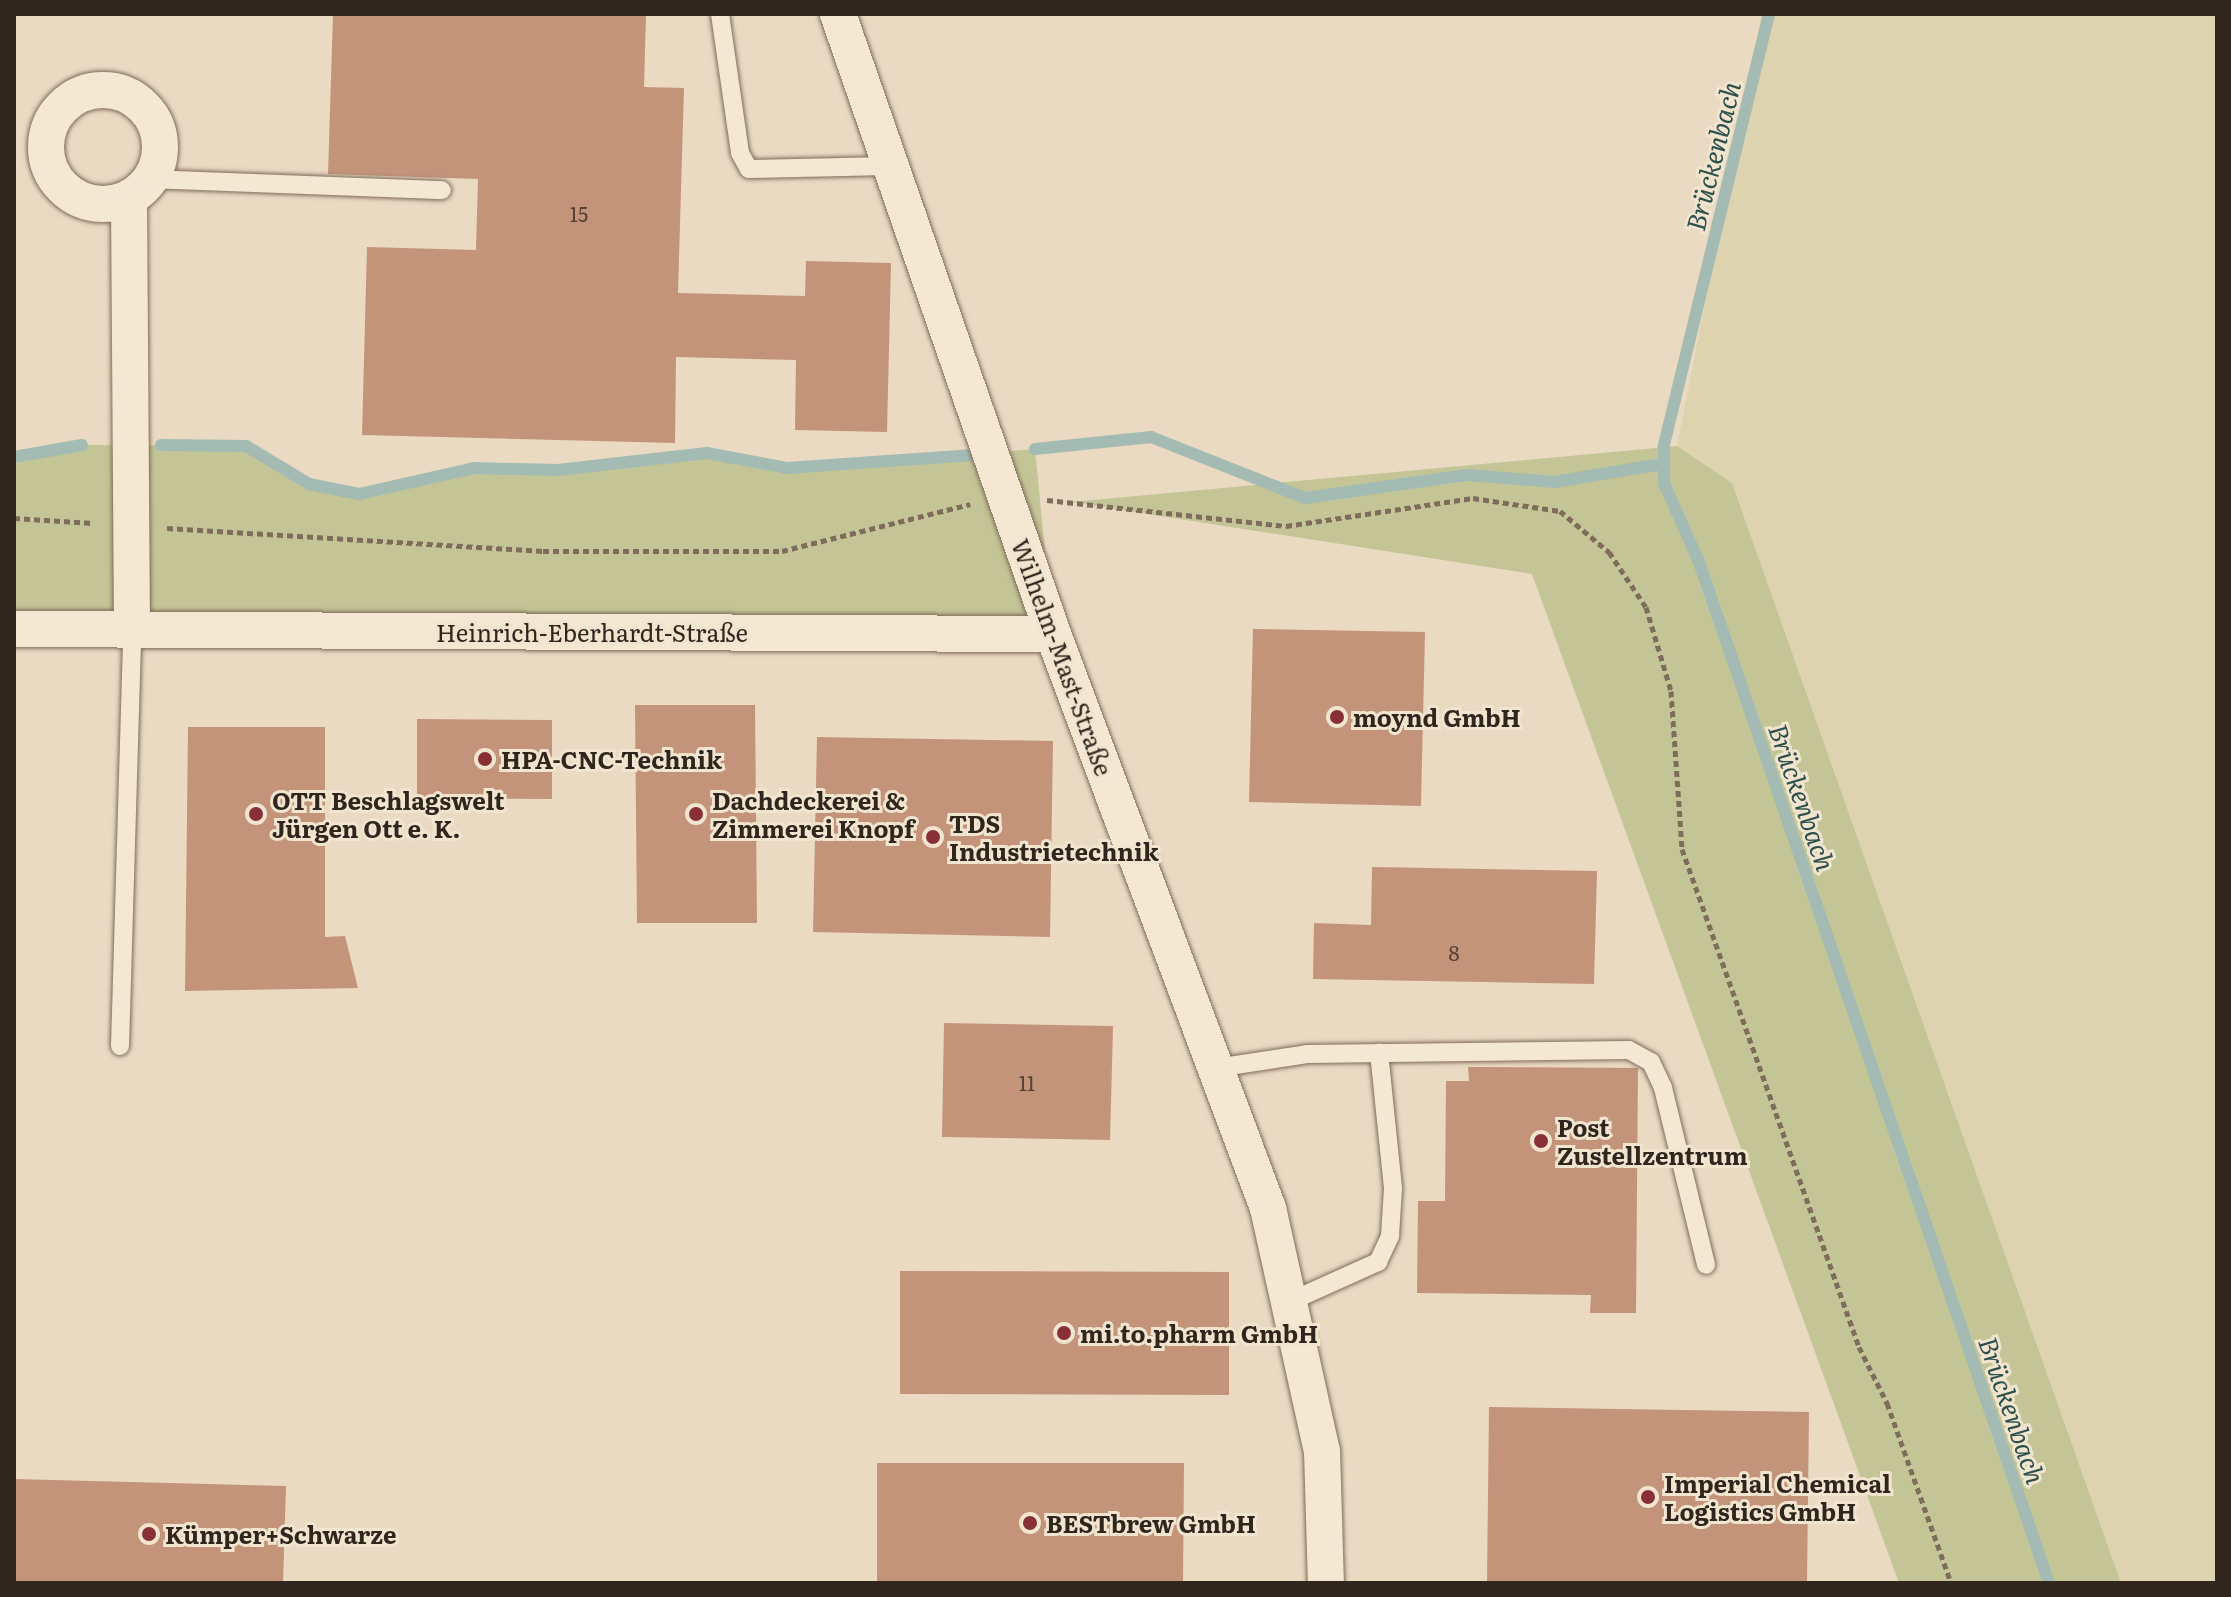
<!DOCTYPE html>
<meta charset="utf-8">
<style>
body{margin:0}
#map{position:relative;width:2231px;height:1597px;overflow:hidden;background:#e9dac1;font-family:Literata,serif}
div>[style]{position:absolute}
.farmland>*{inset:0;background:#ddd3af}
.green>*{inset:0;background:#c3c596}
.stream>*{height:12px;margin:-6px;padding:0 6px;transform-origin:6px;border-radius:6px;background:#a3bbb3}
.building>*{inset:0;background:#c3947a}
.path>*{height:5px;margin-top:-2.5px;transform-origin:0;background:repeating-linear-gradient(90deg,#806c5a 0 6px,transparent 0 10px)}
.roads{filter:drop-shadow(0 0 2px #806c5a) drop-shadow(0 0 2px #806c5a)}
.lane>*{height:18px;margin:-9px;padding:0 9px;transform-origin:9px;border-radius:9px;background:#f5e8d3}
.street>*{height:36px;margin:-18px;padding:0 18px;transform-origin:18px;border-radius:18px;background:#f5e8d3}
.street>.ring{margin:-18px;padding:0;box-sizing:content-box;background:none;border:36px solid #f5e8d3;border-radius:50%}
.dots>*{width:22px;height:22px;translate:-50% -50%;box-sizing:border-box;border:4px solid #f1e5d0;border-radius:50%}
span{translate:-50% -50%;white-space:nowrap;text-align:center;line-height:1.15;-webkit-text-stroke:6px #f1e5d0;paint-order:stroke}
.number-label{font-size:20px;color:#564234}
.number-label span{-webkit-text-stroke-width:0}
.street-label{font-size:24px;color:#31261d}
.poi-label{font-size:24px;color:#31261d;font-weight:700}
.left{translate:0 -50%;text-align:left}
.water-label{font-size:26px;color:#2e504b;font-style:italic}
.frame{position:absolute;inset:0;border:16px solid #31261d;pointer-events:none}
</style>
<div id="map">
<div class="farmland">
<i style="clip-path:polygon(1762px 14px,2217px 14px,2217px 1583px,2121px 1583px,1732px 483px,1677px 446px)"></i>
</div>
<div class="green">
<i style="clip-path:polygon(82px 445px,246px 446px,309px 484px,359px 494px,474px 468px,558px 470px,707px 453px,787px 468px,1035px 449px,1053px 634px,14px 629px,14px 457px)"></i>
<i style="clip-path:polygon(1677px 446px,1732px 483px,2121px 1583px,1899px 1583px,1532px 574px,1071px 502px)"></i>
</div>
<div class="stream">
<i style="left:1769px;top:14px;width:445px;rotate:103.7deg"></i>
<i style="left:1664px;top:446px;width:37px;rotate:90deg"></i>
<i style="left:1664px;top:483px;width:86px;rotate:66.1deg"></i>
<i style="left:1699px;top:562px;width:1079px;rotate:71.08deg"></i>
<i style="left:161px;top:445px;width:85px;rotate:0.7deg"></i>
<i style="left:246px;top:446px;width:74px;rotate:31.1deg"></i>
<i style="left:309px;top:484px;width:51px;rotate:11.3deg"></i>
<i style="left:359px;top:494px;width:118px;rotate:-12.7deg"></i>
<i style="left:474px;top:468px;width:84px;rotate:1.4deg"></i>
<i style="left:558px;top:470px;width:150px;rotate:-6.5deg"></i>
<i style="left:707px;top:453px;width:81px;rotate:10.6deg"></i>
<i style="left:787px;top:468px;width:184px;rotate:-4deg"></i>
<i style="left:1035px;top:449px;width:117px;rotate:-5.9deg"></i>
<i style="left:1151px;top:437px;width:166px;rotate:21.6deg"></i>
<i style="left:1305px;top:498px;width:164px;rotate:-8.1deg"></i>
<i style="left:1467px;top:475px;width:87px;rotate:4.6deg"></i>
<i style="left:1554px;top:482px;width:109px;rotate:-9.5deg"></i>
<i style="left:14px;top:457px;width:69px;rotate:-10deg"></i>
</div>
<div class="building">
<i style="clip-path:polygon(333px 14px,646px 14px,644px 87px,684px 88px,678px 293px,805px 296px,806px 261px,891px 263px,887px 432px,795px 430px,796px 360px,676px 357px,675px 443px,362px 435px,367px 247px,476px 250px,478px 179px,328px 174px)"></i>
<i style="clip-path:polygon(1253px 629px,1425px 632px,1421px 806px,1249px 802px)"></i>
<i style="clip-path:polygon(635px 705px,755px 705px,757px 923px,637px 923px)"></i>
<i style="clip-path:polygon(417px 719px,552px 720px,552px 799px,417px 798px)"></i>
<i style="clip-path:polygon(188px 727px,325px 727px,325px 937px,345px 936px,358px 988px,185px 991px)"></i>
<i style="clip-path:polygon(817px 737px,1053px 741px,1050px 937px,813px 932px)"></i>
<i style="clip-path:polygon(1372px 867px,1597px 871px,1594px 984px,1313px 979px,1314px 923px,1371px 925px)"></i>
<i style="clip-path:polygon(944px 1023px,1113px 1026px,1110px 1140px,942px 1137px)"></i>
<i style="clip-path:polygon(1468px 1067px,1638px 1068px,1636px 1313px,1590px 1313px,1591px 1295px,1417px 1293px,1418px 1201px,1445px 1201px,1446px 1081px,1469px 1081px)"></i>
<i style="clip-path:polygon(900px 1271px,1229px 1272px,1229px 1395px,900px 1394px)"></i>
<i style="clip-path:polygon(1489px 1407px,1809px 1412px,1807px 1583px,1487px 1583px)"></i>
<i style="clip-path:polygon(877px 1463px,1184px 1463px,1183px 1583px,877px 1583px)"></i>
<i style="clip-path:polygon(14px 1479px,286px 1486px,283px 1583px,14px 1583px)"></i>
</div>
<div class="path">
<i style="left:1047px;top:500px;width:240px;rotate:6.2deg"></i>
<i style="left:1286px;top:526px;width:189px;rotate:-8.5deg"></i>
<i style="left:1473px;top:498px;width:88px;rotate:8.5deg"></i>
<i style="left:1560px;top:511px;width:64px;rotate:39.9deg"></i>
<i style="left:1609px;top:552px;width:66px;rotate:56.1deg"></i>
<i style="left:1646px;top:607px;width:88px;rotate:73.4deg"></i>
<i style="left:1671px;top:691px;width:158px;rotate:86deg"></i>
<i style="left:1682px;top:849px;width:529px;rotate:70.43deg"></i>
<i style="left:1859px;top:1347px;width:63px;rotate:63.4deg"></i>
<i style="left:1887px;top:1403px;width:191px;rotate:70.4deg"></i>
<i style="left:14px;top:518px;width:79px;rotate:3.6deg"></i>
<i style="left:167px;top:528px;width:377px;rotate:3.5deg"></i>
<i style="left:543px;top:551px;width:239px"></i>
<i style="left:782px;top:551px;width:194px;rotate:-14deg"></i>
</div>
<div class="roads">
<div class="lane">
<i style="left:720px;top:14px;width:140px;rotate:81.8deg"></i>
<i style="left:740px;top:153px;width:18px;rotate:61deg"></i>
<i style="left:749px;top:169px;width:142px;rotate:-1.2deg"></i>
<i style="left:151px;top:179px;width:291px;rotate:2.2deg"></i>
<i style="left:120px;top:1046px;width:416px;rotate:-88.3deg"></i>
<i style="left:1216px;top:1068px;width:92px;rotate:-8.7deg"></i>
<i style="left:1307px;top:1054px;width:322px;rotate:-0.7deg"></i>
<i style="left:1629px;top:1050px;width:25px;rotate:29deg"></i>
<i style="left:1651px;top:1062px;width:29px;rotate:65deg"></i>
<i style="left:1663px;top:1088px;width:182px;rotate:76.3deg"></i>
<i style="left:1289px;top:1302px;width:98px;rotate:-24.2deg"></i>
<i style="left:1378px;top:1262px;width:29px;rotate:-65deg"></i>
<i style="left:1390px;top:1236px;width:48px;rotate:-86.4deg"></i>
<i style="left:1393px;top:1188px;width:136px;rotate:-95.9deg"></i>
</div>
<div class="street">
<i style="left:838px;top:14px;width:656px;rotate:70.87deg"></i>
<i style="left:1053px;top:634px;width:613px;rotate:69.47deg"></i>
<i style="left:1268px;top:1208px;width:249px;rotate:77.5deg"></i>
<i style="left:1322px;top:1451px;width:132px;rotate:88.3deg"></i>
<i class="ring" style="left:46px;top:90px;width:78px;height:78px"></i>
<i style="left:129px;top:199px;width:431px;rotate:89.6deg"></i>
<i style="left:14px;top:629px;width:1039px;rotate:0.28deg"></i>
</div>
</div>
<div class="dots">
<i style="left:1337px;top:717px;background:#893037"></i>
<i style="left:485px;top:759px;background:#893037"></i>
<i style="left:256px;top:814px;background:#893037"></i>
<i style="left:696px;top:814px;background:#893037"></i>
<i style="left:933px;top:837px;background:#893037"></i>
<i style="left:1541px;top:1141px;background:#893037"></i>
<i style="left:1064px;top:1333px;background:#893037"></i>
<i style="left:1648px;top:1497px;background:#893037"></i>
<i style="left:1030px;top:1523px;background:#893037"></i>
<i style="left:149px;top:1534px;background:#893037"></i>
</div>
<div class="number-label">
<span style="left:579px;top:213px">15</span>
<span style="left:1454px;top:952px">8</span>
<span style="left:1027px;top:1082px">11</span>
</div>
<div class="street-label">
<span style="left:592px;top:632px">Heinrich-Eberhardt-Straße</span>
<span style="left:1063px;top:657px;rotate:70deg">Wilhelm-Mast-Straße</span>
</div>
<div class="poi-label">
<span class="left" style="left:1353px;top:717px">moynd GmbH</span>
<span class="left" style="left:501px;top:759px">HPA-CNC-Technik</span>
<span class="left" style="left:272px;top:814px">OTT Beschlagswelt<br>Jürgen Ott e. K.</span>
<span class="left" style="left:712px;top:814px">Dachdeckerei &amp;<br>Zimmerei Knopf</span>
<span class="left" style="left:949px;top:837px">TDS<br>Industrietechnik</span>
<span class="left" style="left:1557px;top:1141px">Post<br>Zustellzentrum</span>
<span class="left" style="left:1080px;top:1333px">mi.to.pharm GmbH</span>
<span class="left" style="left:1664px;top:1497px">Imperial Chemical<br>Logistics GmbH</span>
<span class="left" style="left:1046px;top:1523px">BESTbrew GmbH</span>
<span class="left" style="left:165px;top:1534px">Kümper+Schwarze</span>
</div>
<div class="water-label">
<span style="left:1712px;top:156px;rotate:-76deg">Brückenbach</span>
<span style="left:1803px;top:797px;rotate:71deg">Brückenbach</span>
<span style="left:2013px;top:1410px;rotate:71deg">Brückenbach</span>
</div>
<div class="frame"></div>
</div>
